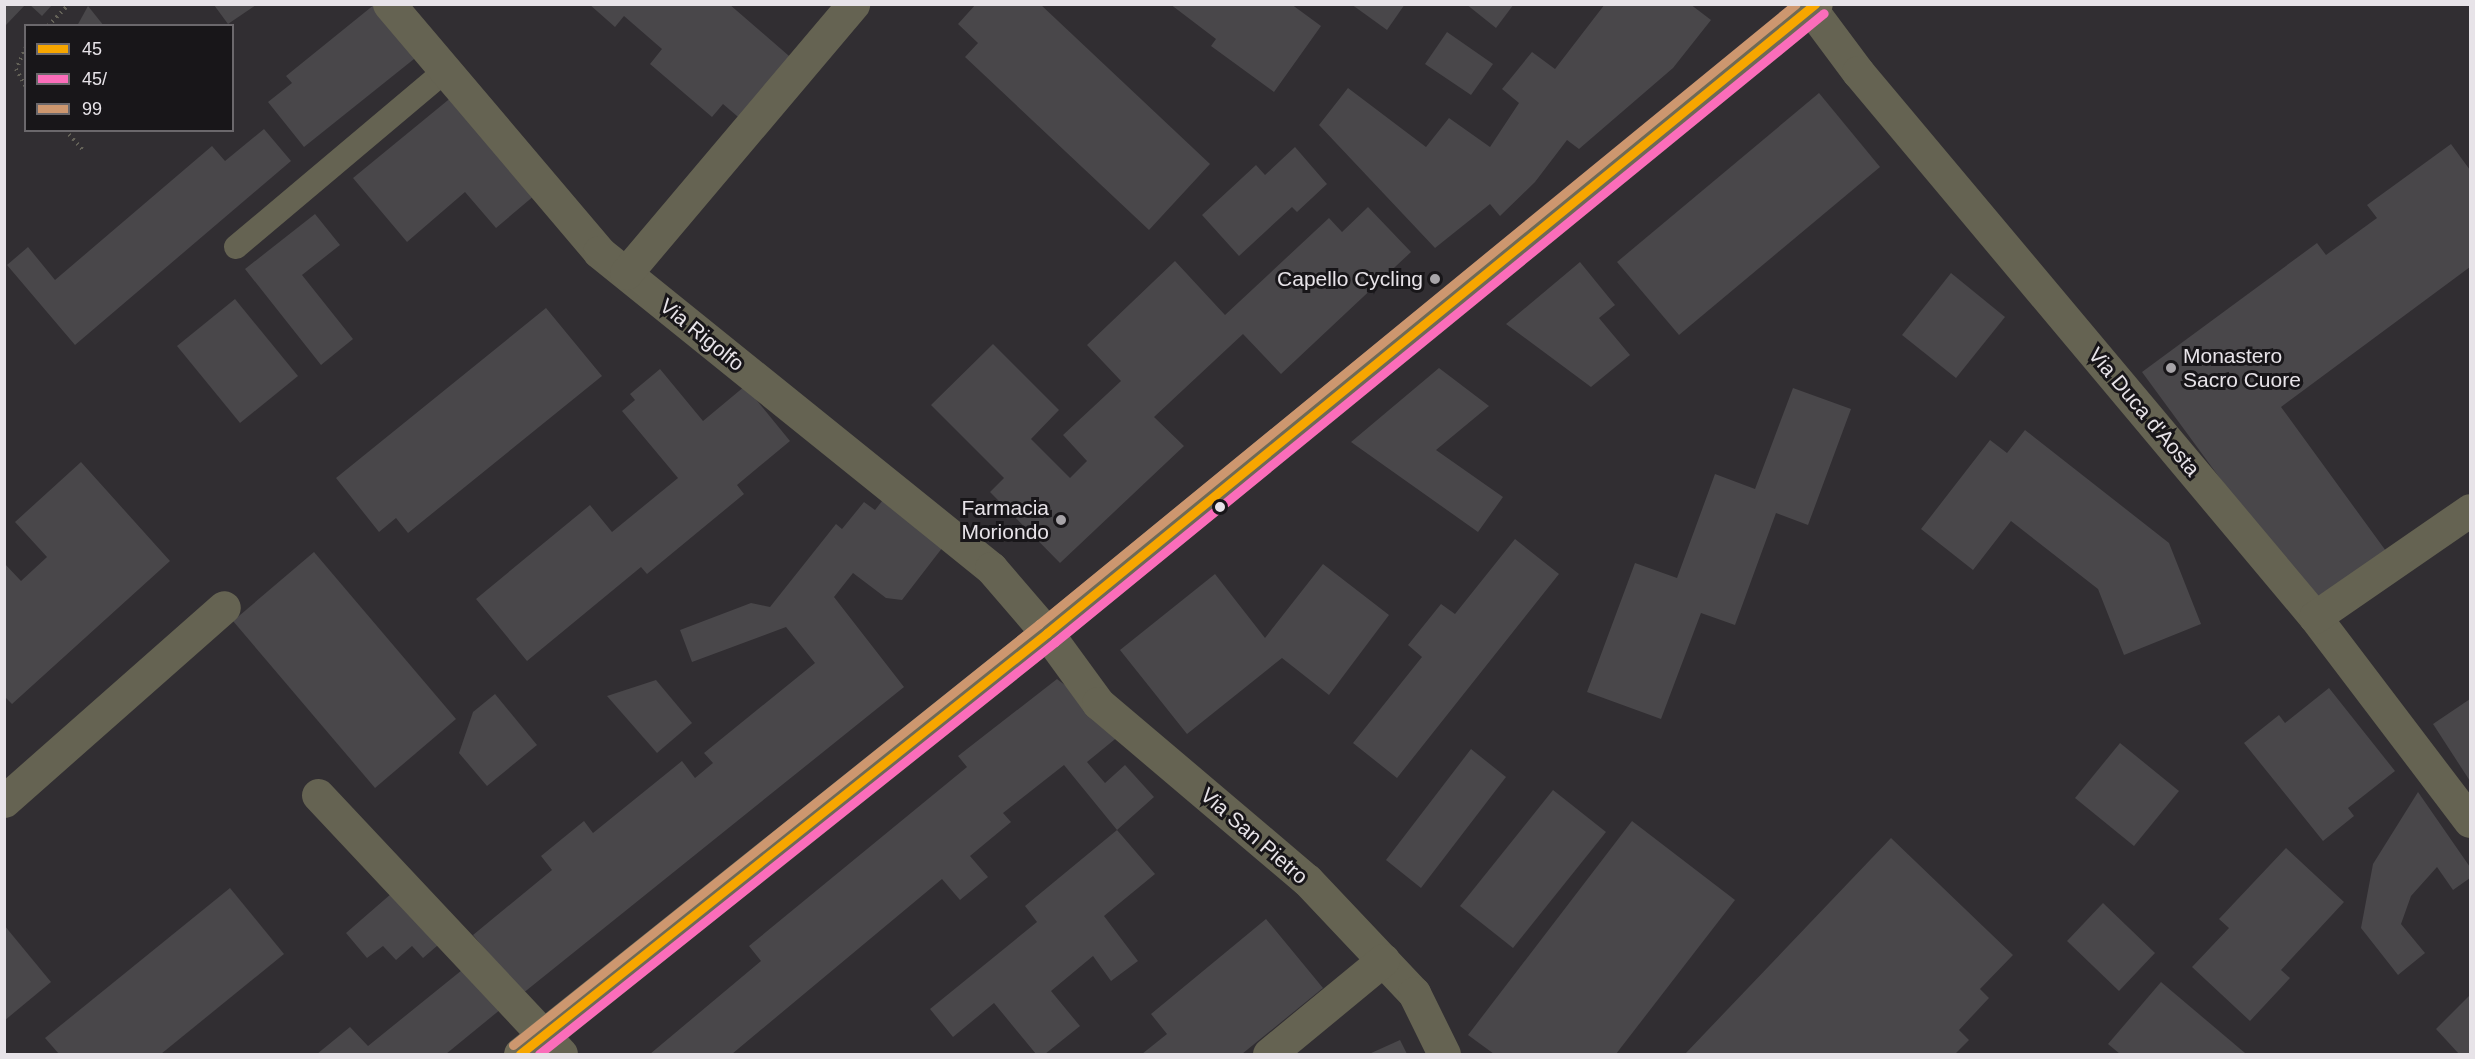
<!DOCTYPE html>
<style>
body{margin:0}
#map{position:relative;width:2475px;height:1059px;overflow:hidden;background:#312e32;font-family:Helvetica,sans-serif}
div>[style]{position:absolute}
.building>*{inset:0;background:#49474a}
.path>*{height:4px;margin-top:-2px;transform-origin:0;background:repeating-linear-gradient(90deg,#646258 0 1.5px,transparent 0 6px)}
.service>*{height:24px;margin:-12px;padding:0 12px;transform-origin:12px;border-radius:12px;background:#656352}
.minor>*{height:33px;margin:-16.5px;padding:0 16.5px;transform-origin:16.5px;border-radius:16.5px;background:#656352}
.primary>*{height:33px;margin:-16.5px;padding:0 16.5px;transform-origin:16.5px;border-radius:16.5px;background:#6e6a56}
.bus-1>*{height:9px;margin:-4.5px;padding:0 4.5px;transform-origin:4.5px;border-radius:4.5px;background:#f7a600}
.bus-2>*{height:9px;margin:-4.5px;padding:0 4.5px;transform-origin:4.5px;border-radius:4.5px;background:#fb6dba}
.bus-3>*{height:9px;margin:-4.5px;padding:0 4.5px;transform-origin:4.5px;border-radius:4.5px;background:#cd976f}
.dots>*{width:16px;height:16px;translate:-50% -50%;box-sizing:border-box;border:3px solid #181619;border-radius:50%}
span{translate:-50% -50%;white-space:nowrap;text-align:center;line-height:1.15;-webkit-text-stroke:6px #181619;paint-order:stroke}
.poi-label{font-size:21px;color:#e7e3e8}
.right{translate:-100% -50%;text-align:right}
.left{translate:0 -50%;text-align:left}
.street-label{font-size:21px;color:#e7e3e8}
.frame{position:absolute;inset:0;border:6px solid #e7e3e8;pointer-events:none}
.legend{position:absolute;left:24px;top:24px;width:210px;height:108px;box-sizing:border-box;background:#181619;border:2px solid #6b686c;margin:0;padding:8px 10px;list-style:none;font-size:18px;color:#e7e3e8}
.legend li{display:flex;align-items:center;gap:12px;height:30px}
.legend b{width:30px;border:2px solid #6b686c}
</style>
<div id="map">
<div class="building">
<i style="clip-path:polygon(4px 4px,26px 4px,6px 25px)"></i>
<i style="clip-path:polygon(29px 4px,53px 4px,42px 16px)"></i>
<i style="clip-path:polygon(375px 4px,419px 55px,304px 147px,268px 102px,292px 83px,286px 76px)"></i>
<i style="clip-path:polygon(589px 4px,729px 4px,796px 62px,744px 122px,723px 104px,712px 117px,650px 64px,662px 49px,624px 16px,615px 27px)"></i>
<i style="clip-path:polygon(976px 4px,1040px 4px,1210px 164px,1149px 230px,965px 57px,978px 43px,958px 24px)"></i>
<i style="clip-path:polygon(1170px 4px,1291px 4px,1321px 26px,1274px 92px,1211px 46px,1216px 39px)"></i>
<i style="clip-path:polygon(1351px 4px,1405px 4px,1387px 30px)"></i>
<i style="clip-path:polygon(1466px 4px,1514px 4px,1496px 28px)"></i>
<i style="clip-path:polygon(1605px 4px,1690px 4px,1711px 20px,1673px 68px,1579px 149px,1567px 140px,1535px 182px,1500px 216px,1490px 204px,1435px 248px,1319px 125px,1348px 88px,1426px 147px,1449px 118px,1490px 147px,1519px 103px,1502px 89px,1532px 52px,1555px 69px)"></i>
<i style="clip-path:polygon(214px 5px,256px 5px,228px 24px)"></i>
<i style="clip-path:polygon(88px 6px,104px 26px,77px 26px)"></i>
<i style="clip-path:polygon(1447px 32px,1493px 64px,1471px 95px,1425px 64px)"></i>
<i style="clip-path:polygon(1819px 93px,1880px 167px,1679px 335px,1617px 262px)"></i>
<i style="clip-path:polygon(453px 96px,535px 195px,496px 228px,465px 192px,407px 242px,353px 178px)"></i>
<i style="clip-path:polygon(264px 129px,291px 161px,75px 345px,7px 265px,28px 247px,55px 280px,212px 146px,225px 161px)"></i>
<i style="clip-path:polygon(2451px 144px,2470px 170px,2470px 267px,2281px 407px,2386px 551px,2313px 605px,2142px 372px,2317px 243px,2326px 255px,2377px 218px,2367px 205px)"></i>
<i style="clip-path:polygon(1295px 147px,1327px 184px,1297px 212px,1292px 207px,1239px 256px,1202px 215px,1256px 165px,1265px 175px)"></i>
<i style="clip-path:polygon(1368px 207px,1411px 252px,1281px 374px,1243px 334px,1154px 417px,1184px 446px,1060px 563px,990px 492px,1004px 478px,931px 405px,993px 344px,1059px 410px,1031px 439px,1070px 478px,1087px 461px,1063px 435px,1121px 381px,1087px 345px,1175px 261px,1225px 315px,1329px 218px,1342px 232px)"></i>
<i style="clip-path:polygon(315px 214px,340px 245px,302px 275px,353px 339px,321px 365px,245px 269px)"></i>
<i style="clip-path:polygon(1580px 262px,1615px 305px,1599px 318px,1630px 355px,1591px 387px,1506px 324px)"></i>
<i style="clip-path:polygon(1951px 273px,2005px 317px,1956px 378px,1902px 335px)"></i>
<i style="clip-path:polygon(235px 299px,298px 376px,240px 423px,177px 346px)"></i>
<i style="clip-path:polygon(546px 308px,602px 376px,408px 533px,396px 518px,379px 532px,336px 478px)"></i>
<i style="clip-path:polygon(1439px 368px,1489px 406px,1436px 450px,1503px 497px,1478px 532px,1351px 442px)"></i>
<i style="clip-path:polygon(660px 369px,703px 421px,745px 386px,790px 441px,737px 485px,744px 494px,647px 574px,641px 567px,527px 661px,476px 599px,590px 505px,612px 532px,678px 478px,622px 411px,635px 400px,630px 394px)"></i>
<i style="clip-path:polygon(1793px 388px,1851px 409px,1808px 525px,1776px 513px,1735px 625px,1701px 613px,1661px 719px,1587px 692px,1635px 563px,1677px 578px,1715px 474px,1755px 489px)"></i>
<i style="clip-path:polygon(2025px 430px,2169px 543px,2201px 624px,2124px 655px,2098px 589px,2011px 521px,1973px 570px,1921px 529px,1990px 440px,2007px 453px)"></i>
<i style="clip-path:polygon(81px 462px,170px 561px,12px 704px,4px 696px,4px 563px,21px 581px,47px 557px,15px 522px)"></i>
<i style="clip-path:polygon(886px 496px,946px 543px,902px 600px,886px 598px,853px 573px,834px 597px,904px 687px,522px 994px,473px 935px,552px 870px,541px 856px,584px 821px,593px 833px,682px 761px,695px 778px,713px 763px,704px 753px,815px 663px,786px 627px,692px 662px,680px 630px,751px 603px,770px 607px,836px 524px,842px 529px,864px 502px,875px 510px)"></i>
<i style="clip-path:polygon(1515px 539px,1559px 574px,1397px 778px,1353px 743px,1422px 657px,1408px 645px,1441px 604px,1455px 614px)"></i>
<i style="clip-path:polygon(314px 552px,456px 719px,375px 788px,233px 621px)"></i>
<i style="clip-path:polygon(1323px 564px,1389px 615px,1329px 695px,1282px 658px,1187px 734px,1120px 650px,1215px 574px,1265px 638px)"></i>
<i style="clip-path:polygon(1057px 679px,1125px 731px,1087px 762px,1105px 783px,1125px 765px,1154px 797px,1117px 830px,1064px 765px,1003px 813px,1011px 822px,970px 856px,988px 877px,960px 900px,942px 879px,732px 1054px,650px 1054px,761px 961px,749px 946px,967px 767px,958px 756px)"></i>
<i style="clip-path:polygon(656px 680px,692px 723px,657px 753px,607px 696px)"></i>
<i style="clip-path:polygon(2329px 688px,2395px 771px,2348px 808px,2354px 816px,2323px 841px,2244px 743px,2279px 715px,2285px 723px)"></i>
<i style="clip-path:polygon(495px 694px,537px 745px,487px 786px,459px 753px,473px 712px)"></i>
<i style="clip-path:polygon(2470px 699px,2470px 781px,2433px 724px)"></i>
<i style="clip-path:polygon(2120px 743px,2179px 791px,2134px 846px,2075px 798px)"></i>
<i style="clip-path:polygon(1471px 749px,1506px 777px,1421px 888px,1386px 860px)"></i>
<i style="clip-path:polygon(1553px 790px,1606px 832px,1513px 948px,1460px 906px)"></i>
<i style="clip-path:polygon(2418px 792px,2470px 867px,2470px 878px,2453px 890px,2437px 867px,2411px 896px,2401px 924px,2425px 953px,2398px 975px,2361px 928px,2373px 864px)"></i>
<i style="clip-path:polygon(1632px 821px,1735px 900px,1616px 1054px,1494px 1054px,1468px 1035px)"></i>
<i style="clip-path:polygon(1117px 830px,1155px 874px,1104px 916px,1138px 961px,1111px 981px,1093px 956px,1051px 991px,1080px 1026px,1045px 1054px,1036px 1054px,994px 1003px,953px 1037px,930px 1009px,1037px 922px,1025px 906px)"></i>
<i style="clip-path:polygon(1891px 838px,2013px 955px,1980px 989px,1989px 998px,1959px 1030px,1969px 1040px,1955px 1054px,1685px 1054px)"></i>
<i style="clip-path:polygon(2286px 848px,2344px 902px,2281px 970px,2290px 978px,2250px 1021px,2192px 967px,2229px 928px,2219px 919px)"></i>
<i style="clip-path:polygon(399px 887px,445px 939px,423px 958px,412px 946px,396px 960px,383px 946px,367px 958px,346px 933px)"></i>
<i style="clip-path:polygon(230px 888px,284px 954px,161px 1054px,59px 1054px,45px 1038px)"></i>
<i style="clip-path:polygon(2103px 903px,2155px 953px,2119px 991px,2067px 941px)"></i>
<i style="clip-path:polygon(1266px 919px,1323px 988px,1242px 1054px,1142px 1054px,1167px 1034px,1151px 1014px)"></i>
<i style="clip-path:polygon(4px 925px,51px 982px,4px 1021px)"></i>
<i style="clip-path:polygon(467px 966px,501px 1009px,446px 1054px,317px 1054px,350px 1027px,368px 1046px)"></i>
<i style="clip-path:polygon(2161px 982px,2245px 1053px,2244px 1054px,2120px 1054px,2108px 1044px)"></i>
<i style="clip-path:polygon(2470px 995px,2470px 1054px,2459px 1054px,2436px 1029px)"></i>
<i style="clip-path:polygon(1400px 1040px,1407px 1054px,1369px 1054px)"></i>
</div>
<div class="path">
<i style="left:48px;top:26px;width:30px;rotate:-46deg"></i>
<i style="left:26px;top:47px;width:24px;rotate:114deg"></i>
<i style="left:16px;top:69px;width:21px;rotate:61deg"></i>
<i style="left:65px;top:130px;width:28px;rotate:48deg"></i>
</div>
<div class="service">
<i style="left:236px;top:247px;width:273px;rotate:-40.1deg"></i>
</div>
<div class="minor">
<i style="left:389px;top:4px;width:325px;rotate:49.7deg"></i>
<i style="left:599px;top:252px;width:504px;rotate:38.87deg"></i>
<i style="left:991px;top:568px;width:86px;rotate:49.3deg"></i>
<i style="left:1047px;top:633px;width:87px;rotate:53.9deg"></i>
<i style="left:1098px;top:703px;width:274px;rotate:40.3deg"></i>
<i style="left:1307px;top:880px;width:156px;rotate:46.6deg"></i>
<i style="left:1414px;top:993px;width:68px;rotate:63.8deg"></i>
<i style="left:1811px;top:9px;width:79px;rotate:53.3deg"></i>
<i style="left:1858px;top:72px;width:711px;rotate:50.02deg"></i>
<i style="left:2315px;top:617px;width:256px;rotate:52.8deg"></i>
<i style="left:626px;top:273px;width:352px;rotate:-49.8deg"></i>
<i style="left:2315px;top:617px;width:188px;rotate:-34.6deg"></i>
<i style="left:318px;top:795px;width:355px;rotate:46.8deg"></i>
<i style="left:4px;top:801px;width:293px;rotate:-41.4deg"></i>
<i style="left:1269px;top:1054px;width:148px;rotate:-39.5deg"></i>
</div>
<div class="primary">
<i style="left:520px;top:1054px;width:675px;rotate:-38.62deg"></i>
<i style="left:1047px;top:633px;width:993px;rotate:-39.28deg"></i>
</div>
<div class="bus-1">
<i style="left:520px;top:1054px;width:675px;rotate:-38.62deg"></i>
<i style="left:1047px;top:633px;width:993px;rotate:-39.32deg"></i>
</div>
<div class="bus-2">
<i style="left:539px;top:1054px;width:660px;rotate:-38.61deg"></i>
<i style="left:1055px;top:642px;width:993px;rotate:-39.28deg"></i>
</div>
<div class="bus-3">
<i style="left:513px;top:1045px;width:674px;rotate:-38.67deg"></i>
<i style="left:1039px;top:624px;width:978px;rotate:-39.32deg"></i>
</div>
<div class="dots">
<i style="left:1435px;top:279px;background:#a7a4a8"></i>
<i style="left:2171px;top:368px;background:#a7a4a8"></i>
<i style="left:1220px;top:507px;background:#e7e3e8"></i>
<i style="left:1061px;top:520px;background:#a7a4a8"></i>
</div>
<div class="poi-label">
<span class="right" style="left:1423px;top:279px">Capello Cycling</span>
<span class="left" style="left:2183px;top:368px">Monastero<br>Sacro Cuore</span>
<span class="right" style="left:1049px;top:520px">Farmacia<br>Moriondo</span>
</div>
<div class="street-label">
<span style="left:702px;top:335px;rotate:39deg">Via Rigolfo</span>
<span style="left:2144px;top:412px;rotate:50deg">Via Duca d'Aosta</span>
<span style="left:1254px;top:836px;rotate:41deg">Via San Pietro</span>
</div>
<div class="frame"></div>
<ul class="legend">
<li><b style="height:8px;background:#f7a600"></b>45</li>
<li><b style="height:8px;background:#fb6dba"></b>45/</li>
<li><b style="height:8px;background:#cd976f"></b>99</li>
</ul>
</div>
